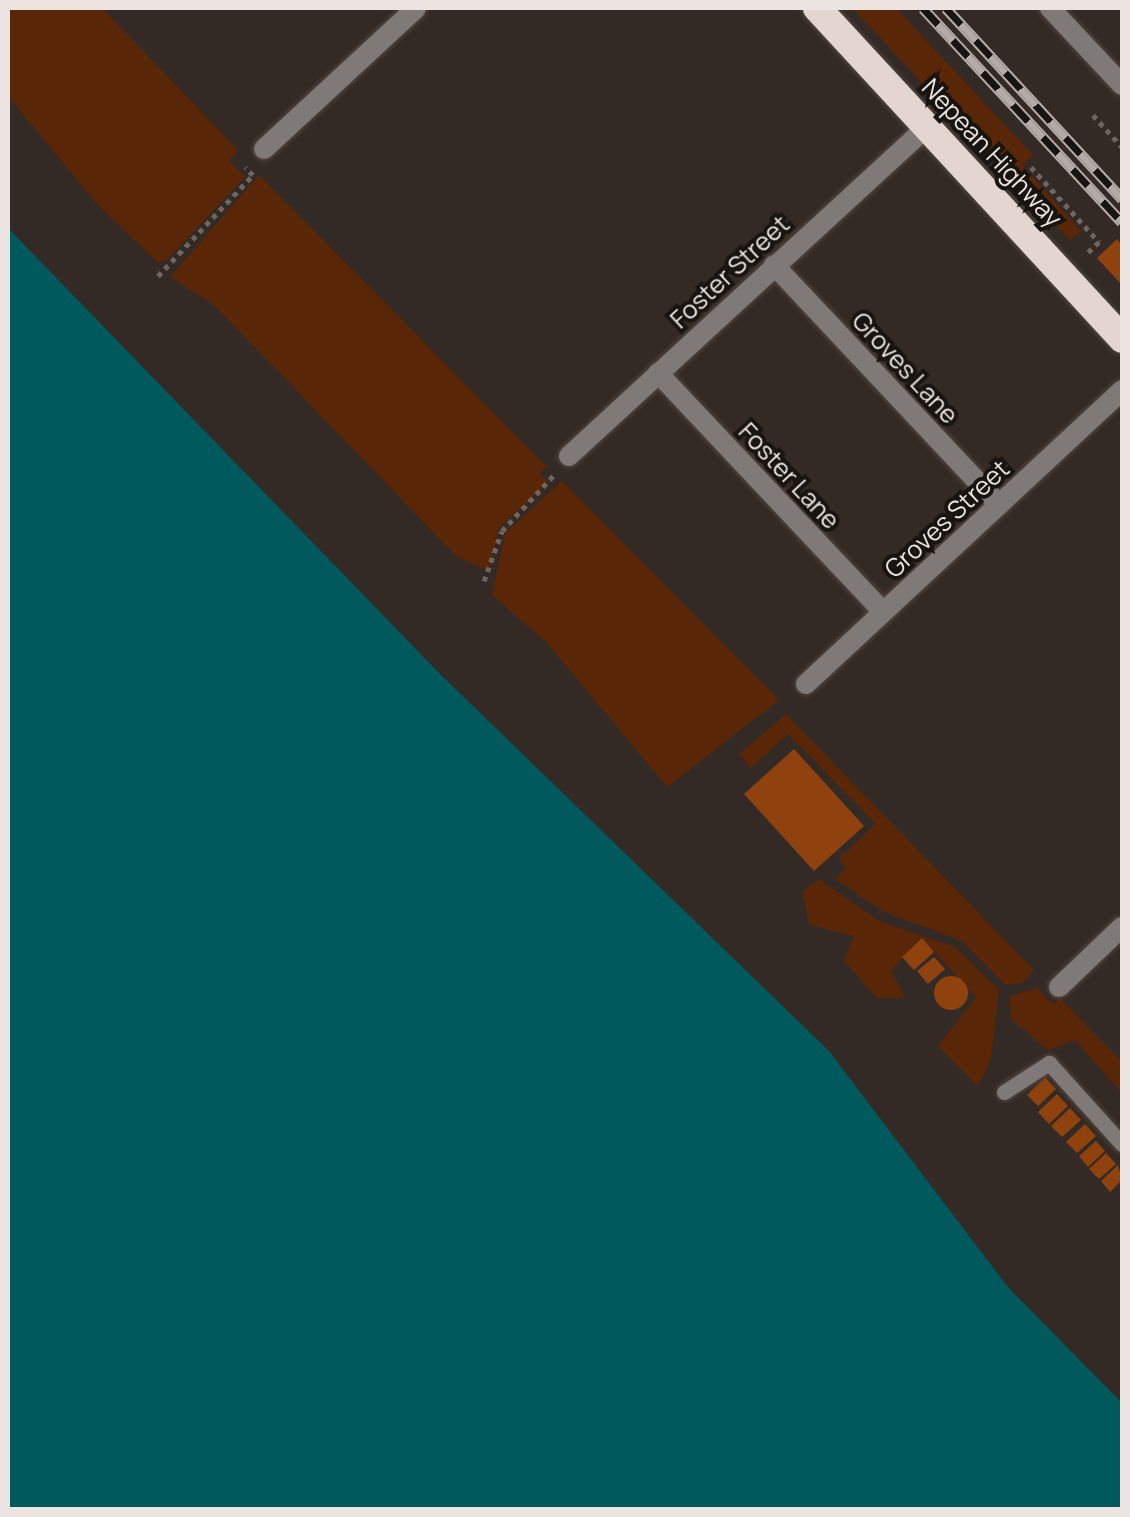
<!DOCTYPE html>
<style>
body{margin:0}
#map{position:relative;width:1130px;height:1517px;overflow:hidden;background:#342a25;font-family:Manrope,sans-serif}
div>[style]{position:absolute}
.green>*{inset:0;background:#592707}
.water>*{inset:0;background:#00595c}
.building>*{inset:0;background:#8f420e}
.round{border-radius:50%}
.path>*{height:5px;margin-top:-2.5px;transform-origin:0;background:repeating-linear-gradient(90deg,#6e6561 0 5px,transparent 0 10px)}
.roads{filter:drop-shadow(0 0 2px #514843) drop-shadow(0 0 2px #514843)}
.service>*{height:15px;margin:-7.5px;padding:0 7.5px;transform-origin:7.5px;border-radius:7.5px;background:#7f7a77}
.minor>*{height:20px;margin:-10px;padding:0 10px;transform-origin:10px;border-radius:10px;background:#7f7a77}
.tertiary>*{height:20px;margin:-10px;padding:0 10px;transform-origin:10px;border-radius:10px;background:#7f7a77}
.trunk>*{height:28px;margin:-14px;padding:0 14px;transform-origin:14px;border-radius:14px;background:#e3d6d0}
.rail>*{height:11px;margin-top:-5.5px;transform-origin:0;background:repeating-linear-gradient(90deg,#181411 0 22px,#b3aba7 0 44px);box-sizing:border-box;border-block:2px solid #b3aba7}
span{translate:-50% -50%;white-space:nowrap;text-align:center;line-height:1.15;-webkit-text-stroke:8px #181411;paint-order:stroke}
.street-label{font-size:25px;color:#ebe4e0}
.frame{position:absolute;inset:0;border:10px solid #ebe4e0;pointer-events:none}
</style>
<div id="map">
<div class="green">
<i style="clip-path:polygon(8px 8px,102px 8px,238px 150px,229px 161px,245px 177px,167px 260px,157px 262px,96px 203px,8px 96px)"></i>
<i style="clip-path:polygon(852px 8px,896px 8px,1033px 155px,1022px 165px,1081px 231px,1070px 240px)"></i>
<i style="clip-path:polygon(259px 175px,547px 467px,539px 474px,549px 483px,499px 528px,489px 571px,457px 557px,214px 305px,170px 277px)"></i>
<i style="clip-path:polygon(562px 481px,779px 700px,667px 787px,546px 642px,492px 595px,505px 533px)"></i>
<i style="clip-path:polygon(786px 714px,1034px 970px,1023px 983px,1006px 985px,962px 941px,882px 911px,835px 879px,846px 868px,838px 859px,876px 824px,788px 734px,751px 768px,739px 754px)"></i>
<i style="clip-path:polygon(819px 879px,879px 921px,955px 947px,999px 990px,991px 1059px,978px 1086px,938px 1046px,976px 997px,921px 937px,891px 971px,905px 998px,877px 998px,844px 961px,854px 936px,809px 925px,803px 891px)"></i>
<i style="clip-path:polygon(1037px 988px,1053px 1004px,1060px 998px,1122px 1062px,1122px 1093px,1075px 1040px,1048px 1050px,1011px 1019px,1010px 996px)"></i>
</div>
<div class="water">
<i style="clip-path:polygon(8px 228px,440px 674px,829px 1051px,1007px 1286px,1122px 1403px,1122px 1509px,8px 1509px)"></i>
</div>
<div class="building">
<i style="clip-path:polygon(1117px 239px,1122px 245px,1122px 285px,1097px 258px)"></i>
<i style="clip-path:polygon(794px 749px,864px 826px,814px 871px,744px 794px)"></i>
<i style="clip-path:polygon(922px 938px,934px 952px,914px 970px,902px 957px)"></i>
<i style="clip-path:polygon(934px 957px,945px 969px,928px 984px,917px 971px)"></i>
<i class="round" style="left:934px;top:976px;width:34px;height:34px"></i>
<i style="clip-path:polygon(1045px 1077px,1056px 1089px,1038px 1106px,1027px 1095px)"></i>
<i style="clip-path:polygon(1057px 1094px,1068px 1106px,1049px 1124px,1038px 1112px)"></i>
<i style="clip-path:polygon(1070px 1108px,1081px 1120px,1062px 1137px,1051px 1126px)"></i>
<i style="clip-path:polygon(1085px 1124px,1096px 1136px,1077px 1153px,1066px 1142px)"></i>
<i style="clip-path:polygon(1096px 1141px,1105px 1151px,1088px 1167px,1079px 1156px)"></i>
<i style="clip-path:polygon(1106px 1153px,1116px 1164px,1099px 1179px,1089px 1169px)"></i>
<i style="clip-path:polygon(1118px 1165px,1122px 1180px,1110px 1192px,1101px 1181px)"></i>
</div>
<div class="path">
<i style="left:1093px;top:115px;width:43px;rotate:47.8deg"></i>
<i style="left:1031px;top:167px;width:101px;rotate:47.8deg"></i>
<i style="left:1099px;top:242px;width:16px;rotate:137deg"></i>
<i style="left:158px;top:276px;width:139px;rotate:-46.8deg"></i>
<i style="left:253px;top:175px;width:11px;rotate:-135deg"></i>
<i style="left:484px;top:581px;width:53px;rotate:-70.2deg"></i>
<i style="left:502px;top:531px;width:76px;rotate:-47.1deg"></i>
</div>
<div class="roads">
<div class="service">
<i style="left:1004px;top:1092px;width:54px;rotate:-32.8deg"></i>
<i style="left:1049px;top:1063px;width:109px;rotate:48deg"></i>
</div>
<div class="minor">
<i style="left:264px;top:149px;width:207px;rotate:-42.8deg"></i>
<i style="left:774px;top:265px;width:329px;rotate:46.8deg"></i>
<i style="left:658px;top:373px;width:328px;rotate:46.7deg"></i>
<i style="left:569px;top:456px;width:486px;rotate:-42.6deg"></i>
<i style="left:806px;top:684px;width:432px;rotate:-42.9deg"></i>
<i style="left:1059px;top:987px;width:87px;rotate:-43.6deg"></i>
</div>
<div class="tertiary">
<i style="left:1050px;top:8px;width:105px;rotate:46.9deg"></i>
</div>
<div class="trunk">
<i style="left:817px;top:8px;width:450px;rotate:47.3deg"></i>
</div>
</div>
<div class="rail">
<i style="left:923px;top:8px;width:292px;rotate:47.1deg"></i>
<i style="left:946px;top:8px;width:260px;rotate:47.3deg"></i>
</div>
<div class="street-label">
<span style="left:992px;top:153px;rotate:47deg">Nepean Highway</span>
<span style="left:730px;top:272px;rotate:-43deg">Foster Street</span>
<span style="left:905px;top:368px;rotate:47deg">Groves Lane</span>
<span style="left:789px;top:476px;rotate:47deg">Foster Lane</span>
<span style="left:947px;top:519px;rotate:-43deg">Groves Street</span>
</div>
<div class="frame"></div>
</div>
